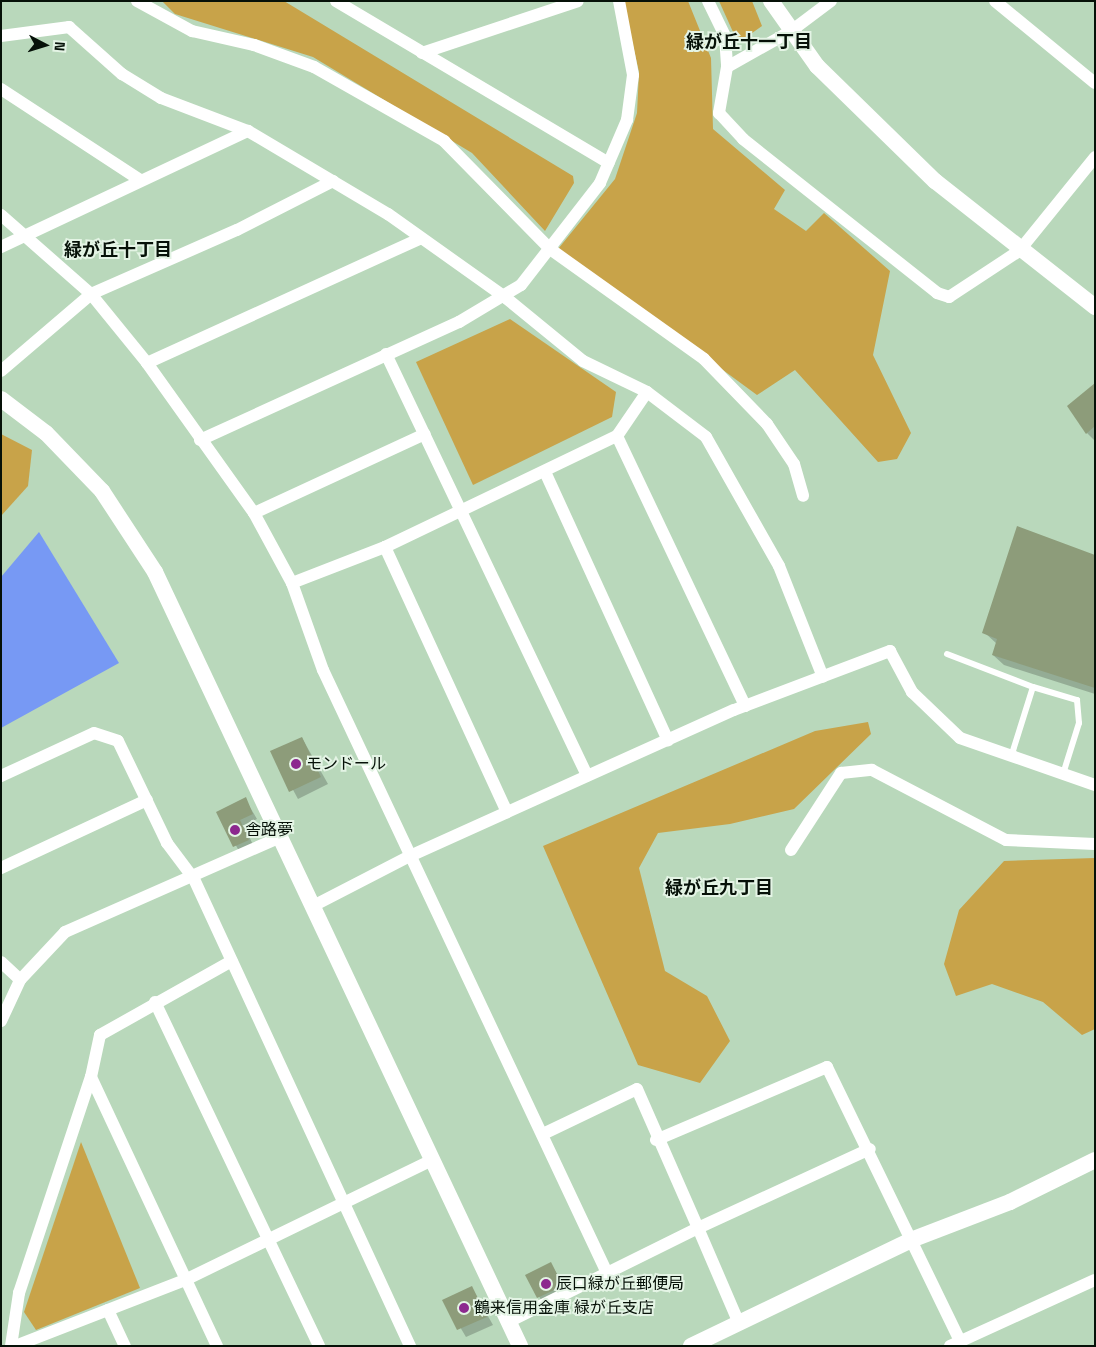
<!DOCTYPE html>
<meta charset="utf-8">
<style>
body{margin:0}
#map{position:relative;width:1096px;height:1347px;overflow:hidden;background:#b9d8bb;font-family:"Space Grotesk","Noto Sans JP",sans-serif}
div>[style]{position:absolute}
.green>*{inset:0;background:#c8a349}
.water>*{inset:0;background:#7799f4}
.shadow>*{inset:0;background:#0003}
.building>*{inset:0;background:#8d9c7a}
.service>*{height:6px;margin:-3px;padding:0 3px;transform-origin:3px;border-radius:3px;background:#fff}
.minor>*{height:12px;margin:-6px;padding:0 6px;transform-origin:6px;border-radius:6px;background:#fff}
.tertiary>*{height:16px;margin:-8px;padding:0 8px;transform-origin:8px;border-radius:8px;background:#fff}
.dots>*{width:14px;height:14px;translate:-50% -50%;box-sizing:border-box;border:2px solid #e4f4e5;border-radius:50%}
span{translate:-50% -50%;white-space:nowrap;text-align:center;line-height:1.15;-webkit-text-stroke:4px #e4f4e5;paint-order:stroke}
.poi-label{font-size:16px;color:#061108}
.left{translate:0 -50%;text-align:left}
.neighbourhood-label{font-size:18px;color:#061108;font-weight:700}
.frame{position:absolute;inset:0;border:2px solid #061108;pointer-events:none}
.north{position:absolute;left:20px;top:20px;width:50px;height:50px;-webkit-text-stroke:4px #e4f4e5;paint-order:stroke;rotate:95deg;font-size:14px;font-weight:700;line-height:20px;text-align:center;color:#061108}
.north::after{content:'';display:block;margin:auto;width:18px;height:22px;background:#061108;clip-path:polygon(50% 0,100% 100%,50% 72%,0 100%)}
</style>
<div id="map">
<div class="green">
<i style="clip-path:polygon(162px 1px,284px 1px,573px 176px,574px 183px,545px 231px,472px 153px,313px 57px,175px 14px)"></i>
<i style="clip-path:polygon(623px 1px,688px 1px,711px 58px,713px 129px,785px 190px,774px 209px,806px 231px,824px 213px,890px 271px,873px 355px,911px 433px,897px 459px,878px 462px,795px 370px,757px 395px,558px 249px,615px 179px,637px 113px,639px 72px)"></i>
<i style="clip-path:polygon(719px 1px,752px 1px,762px 26px,738px 43px)"></i>
<i style="clip-path:polygon(510px 319px,616px 392px,612px 417px,473px 485px,416px 362px)"></i>
<i style="clip-path:polygon(1px 434px,32px 450px,28px 486px,1px 516px)"></i>
<i style="clip-path:polygon(868px 722px,871px 734px,794px 809px,730px 824px,658px 833px,639px 868px,665px 971px,707px 996px,730px 1041px,700px 1083px,638px 1065px,543px 846px,815px 731px)"></i>
<i style="clip-path:polygon(1095px 858px,1095px 1029px,1082px 1035px,1043px 1002px,992px 984px,956px 996px,944px 964px,959px 910px,1004px 861px)"></i>
<i style="clip-path:polygon(81px 1142px,140px 1288px,36px 1330px,24px 1312px)"></i>
</div>
<div class="water">
<i style="clip-path:polygon(39px 532px,119px 663px,1px 728px,1px 577px)"></i>
</div>
<div class="shadow">
<i style="clip-path:polygon(1095px 384px,1095px 440px,1094px 440px,1087px 433px)"></i>
<i style="clip-path:polygon(1095px 556px,1095px 694px,1004px 665px,993px 655px,997px 644px,984px 632px)"></i>
<i style="clip-path:polygon(302px 738px,328px 784px,298px 799px,272px 751px)"></i>
<i style="clip-path:polygon(245px 799px,257px 819px,244px 825px,253px 845px,239px 851px,218px 813px)"></i>
<i style="clip-path:polygon(551px 1264px,567px 1291px,543px 1303px,527px 1276px)"></i>
<i style="clip-path:polygon(472px 1288px,493px 1325px,466px 1337px,444px 1300px)"></i>
</div>
<div class="building">
<i style="clip-path:polygon(1095px 383px,1095px 426px,1086px 434px,1067px 406px)"></i>
<i style="clip-path:polygon(1017px 526px,1095px 555px,1095px 688px,992px 655px,997px 639px,982px 633px)"></i>
<i style="clip-path:polygon(302px 737px,321px 777px,289px 792px,270px 751px)"></i>
<i style="clip-path:polygon(246px 797px,253px 814px,240px 820px,249px 840px,233px 847px,216px 812px)"></i>
<i style="clip-path:polygon(551px 1262px,563px 1286px,537px 1298px,525px 1275px)"></i>
<i style="clip-path:polygon(472px 1286px,487px 1317px,457px 1330px,442px 1300px)"></i>
</div>
<div class="service">
<i style="left:947px;top:654px;width:92px;rotate:21deg"></i>
<i style="left:1011px;top:757px;width:73px;rotate:-72.6deg"></i>
<i style="left:1033px;top:687px;width:46px;rotate:16.5deg"></i>
<i style="left:1077px;top:700px;width:23px;rotate:85deg"></i>
<i style="left:1079px;top:723px;width:53px;rotate:107.4deg"></i>
</div>
<div class="minor">
<i style="left:137px;top:1px;width:63px;rotate:28.6deg"></i>
<i style="left:192px;top:31px;width:64px;rotate:12.7deg"></i>
<i style="left:254px;top:45px;width:64px;rotate:20.1deg"></i>
<i style="left:314px;top:67px;width:150px;rotate:29.6deg"></i>
<i style="left:444px;top:141px;width:151px;rotate:45.5deg"></i>
<i style="left:550px;top:249px;width:189px;rotate:35.5deg"></i>
<i style="left:704px;top:359px;width:91px;rotate:45.9deg"></i>
<i style="left:767px;top:424px;width:48px;rotate:56deg"></i>
<i style="left:794px;top:464px;width:33px;rotate:74deg"></i>
<i style="left:336px;top:1px;width:317px;rotate:30.7deg"></i>
<i style="left:708px;top:1px;width:39px;rotate:64deg"></i>
<i style="left:725px;top:36px;width:31px;rotate:86deg"></i>
<i style="left:727px;top:67px;width:47px;rotate:99.9deg"></i>
<i style="left:719px;top:113px;width:35px;rotate:47deg"></i>
<i style="left:743px;top:139px;width:248px;rotate:38.4deg"></i>
<i style="left:937px;top:293px;width:13px;rotate:18deg"></i>
<i style="left:949px;top:297px;width:84px;rotate:-33.3deg"></i>
<i style="left:1019px;top:251px;width:121px;rotate:-51deg"></i>
<i style="left:995px;top:1px;width:129px;rotate:39.4deg"></i>
<i style="left:1px;top:36px;width:69px;rotate:-7.5deg"></i>
<i style="left:69px;top:27px;width:71px;rotate:41.6deg"></i>
<i style="left:122px;top:74px;width:46px;rotate:31.6deg"></i>
<i style="left:161px;top:98px;width:93px;rotate:20.8deg"></i>
<i style="left:248px;top:131px;width:163px;rotate:30.7deg"></i>
<i style="left:388px;top:214px;width:145px;rotate:35.4deg"></i>
<i style="left:506px;top:298px;width:99px;rotate:39.3deg"></i>
<i style="left:583px;top:361px;width:71px;rotate:25.8deg"></i>
<i style="left:647px;top:392px;width:74px;rotate:37.3deg"></i>
<i style="left:706px;top:437px;width:148px;rotate:60.5deg"></i>
<i style="left:779px;top:566px;width:119px;rotate:68.4deg"></i>
<i style="left:422px;top:53px;width:164px;rotate:-18.4deg"></i>
<i style="left:727px;top:67px;width:73px;rotate:-29.4deg"></i>
<i style="left:791px;top:31px;width:50px;rotate:-36.9deg"></i>
<i style="left:1px;top:89px;width:166px;rotate:33.2deg"></i>
<i style="left:1px;top:215px;width:120px;rotate:41.3deg"></i>
<i style="left:91px;top:294px;width:89px;rotate:50.9deg"></i>
<i style="left:147px;top:363px;width:184px;rotate:54.5deg"></i>
<i style="left:254px;top:513px;width:80px;rotate:61.5deg"></i>
<i style="left:292px;top:583px;width:92px;rotate:70.4deg"></i>
<i style="left:323px;top:670px;width:667px;rotate:64.78deg"></i>
<i style="left:1px;top:247px;width:273px;rotate:-25.2deg"></i>
<i style="left:386px;top:354px;width:467px;rotate:64.5deg"></i>
<i style="left:147px;top:363px;width:301px;rotate:-24.5deg"></i>
<i style="left:1px;top:371px;width:118px;rotate:-40.5deg"></i>
<i style="left:91px;top:294px;width:159px;rotate:-23.7deg"></i>
<i style="left:237px;top:230px;width:108px;rotate:-27deg"></i>
<i style="left:617px;top:436px;width:299px;rotate:64.6deg"></i>
<i style="left:200px;top:440px;width:285px;rotate:-24.5deg"></i>
<i style="left:459px;top:322px;width:72px;rotate:-30.8deg"></i>
<i style="left:521px;top:285px;width:129px;rotate:-52.2deg"></i>
<i style="left:600px;top:183px;width:69px;rotate:-66.8deg"></i>
<i style="left:627px;top:120px;width:45px;rotate:-82.4deg"></i>
<i style="left:633px;top:75px;width:75px;rotate:-100.7deg"></i>
<i style="left:546px;top:474px;width:293px;rotate:65.4deg"></i>
<i style="left:254px;top:513px;width:188px;rotate:-24.8deg"></i>
<i style="left:385px;top:547px;width:292px;rotate:65.3deg"></i>
<i style="left:292px;top:583px;width:100px;rotate:-21.2deg"></i>
<i style="left:385px;top:547px;width:257px;rotate:-25.6deg"></i>
<i style="left:617px;top:436px;width:53px;rotate:-55.7deg"></i>
<i style="left:1px;top:776px;width:102px;rotate:-24.8deg"></i>
<i style="left:94px;top:733px;width:25px;rotate:18deg"></i>
<i style="left:118px;top:741px;width:113px;rotate:64.3deg"></i>
<i style="left:167px;top:843px;width:45px;rotate:53.1deg"></i>
<i style="left:194px;top:879px;width:515px;rotate:65.18deg"></i>
<i style="left:791px;top:850px;width:92px;rotate:-57deg"></i>
<i style="left:841px;top:773px;width:31px;rotate:-6deg"></i>
<i style="left:872px;top:770px;width:151px;rotate:27.6deg"></i>
<i style="left:1006px;top:840px;width:89px;rotate:2.6deg"></i>
<i style="left:1px;top:868px;width:161px;rotate:-25deg"></i>
<i style="left:313px;top:906px;width:109px;rotate:-27.3deg"></i>
<i style="left:410px;top:856px;width:355px;rotate:-24.3deg"></i>
<i style="left:734px;top:710px;width:167px;rotate:-20.7deg"></i>
<i style="left:890px;top:651px;width:47px;rotate:61.8deg"></i>
<i style="left:912px;top:692px;width:66px;rotate:43.8deg"></i>
<i style="left:960px;top:738px;width:143px;rotate:19.2deg"></i>
<i style="left:1px;top:962px;width:26px;rotate:43deg"></i>
<i style="left:155px;top:1002px;width:381px;rotate:64.5deg"></i>
<i style="left:1px;top:1021px;width:45px;rotate:-65.1deg"></i>
<i style="left:20px;top:980px;width:66px;rotate:-46.8deg"></i>
<i style="left:65px;top:932px;width:235px;rotate:-23.8deg"></i>
<i style="left:91px;top:1077px;width:297px;rotate:64.9deg"></i>
<i style="left:543px;top:1134px;width:104px;rotate:-25.6deg"></i>
<i style="left:637px;top:1089px;width:152px;rotate:66.3deg"></i>
<i style="left:698px;top:1228px;width:189px;rotate:-24.7deg"></i>
<i style="left:656px;top:1140px;width:186px;rotate:-23.1deg"></i>
<i style="left:827px;top:1067px;width:305px;rotate:64.1deg"></i>
<i style="left:108px;top:1310px;width:40px;rotate:65deg"></i>
<i style="left:510px;top:1321px;width:210px;rotate:-26.3deg"></i>
<i style="left:698px;top:1228px;width:101px;rotate:66.7deg"></i>
<i style="left:11px;top:1346px;width:54px;rotate:-81.4deg"></i>
<i style="left:19px;top:1293px;width:228px;rotate:-71.6deg"></i>
<i style="left:91px;top:1077px;width:43px;rotate:-77.9deg"></i>
<i style="left:100px;top:1035px;width:151px;rotate:-29.3deg"></i>
<i style="left:15px;top:1346px;width:182px;rotate:-21.2deg"></i>
<i style="left:185px;top:1280px;width:275px;rotate:-25.9deg"></i>
<i style="left:950px;top:1346px;width:159px;rotate:-24.5deg"></i>
</div>
<div class="tertiary">
<i style="left:771px;top:1px;width:80px;rotate:54.7deg"></i>
<i style="left:817px;top:66px;width:165px;rotate:44.3deg"></i>
<i style="left:935px;top:181px;width:204px;rotate:38.2deg"></i>
<i style="left:1px;top:399px;width:56px;rotate:37.1deg"></i>
<i style="left:46px;top:433px;width:81px;rotate:46deg"></i>
<i style="left:102px;top:491px;width:97px;rotate:56.8deg"></i>
<i style="left:155px;top:572px;width:856px;rotate:64.75deg"></i>
<i style="left:691px;top:1346px;width:244px;rotate:-25.7deg"></i>
<i style="left:911px;top:1240px;width:106px;rotate:-21deg"></i>
<i style="left:1010px;top:1202px;width:95px;rotate:-26.3deg"></i>
</div>
<div class="dots">
<i style="left:296px;top:764px;background:#8c288e"></i>
<i style="left:235px;top:830px;background:#8c288e"></i>
<i style="left:546px;top:1284px;background:#8c288e"></i>
<i style="left:464px;top:1308px;background:#8c288e"></i>
</div>
<div class="poi-label">
<span class="left" style="left:306px;top:764px">モンドール</span>
<span class="left" style="left:245px;top:830px">舎路夢</span>
<span class="left" style="left:556px;top:1284px">辰口緑が丘郵便局</span>
<span class="left" style="left:474px;top:1308px">鶴来信用金庫 緑が丘支店</span>
</div>
<div class="neighbourhood-label">
<span style="left:749px;top:42px">緑が丘十一丁目</span>
<span style="left:118px;top:250px">緑が丘十丁目</span>
<span style="left:719px;top:888px">緑が丘九丁目</span>
</div>
<div class="frame"></div>
<div class="north">N</div>
</div>
